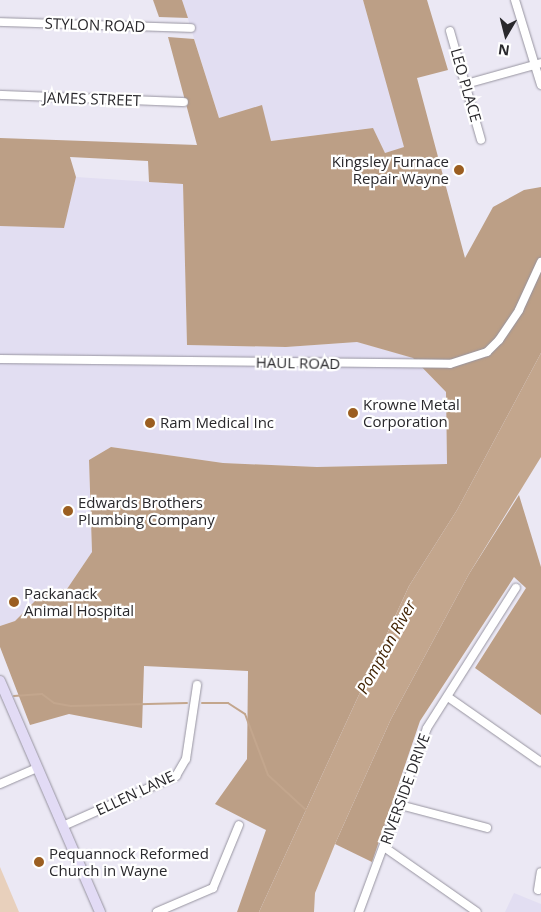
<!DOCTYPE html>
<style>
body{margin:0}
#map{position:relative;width:541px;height:912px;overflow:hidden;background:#ebe8f4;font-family:"Open Sans",sans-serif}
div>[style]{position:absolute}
.built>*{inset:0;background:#e2def2}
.green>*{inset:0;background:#e8d0bc}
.forest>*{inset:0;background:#bc9f86}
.water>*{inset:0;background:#c3a68d}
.stream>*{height:2px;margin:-1px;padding:0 1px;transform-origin:1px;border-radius:1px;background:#c3a68d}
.roads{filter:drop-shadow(0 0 1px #9794a0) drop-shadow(0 0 1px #9794a0)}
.minor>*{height:8px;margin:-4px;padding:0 4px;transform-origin:4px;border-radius:4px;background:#fff}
.major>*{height:10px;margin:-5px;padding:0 5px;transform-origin:5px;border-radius:5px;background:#e2dbf5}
.dots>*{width:14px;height:14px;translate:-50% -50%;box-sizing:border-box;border:2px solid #fff;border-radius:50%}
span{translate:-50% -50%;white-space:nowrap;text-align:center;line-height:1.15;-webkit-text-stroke:4.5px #fff;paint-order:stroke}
.street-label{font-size:15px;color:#29282c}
.poi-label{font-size:15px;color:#29282c}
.right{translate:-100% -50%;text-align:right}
.left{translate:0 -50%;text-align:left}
.water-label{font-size:16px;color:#422404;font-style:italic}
.north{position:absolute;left:481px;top:10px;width:50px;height:50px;-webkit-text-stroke:4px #fff;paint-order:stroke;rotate:188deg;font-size:14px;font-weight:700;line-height:20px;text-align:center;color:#29282c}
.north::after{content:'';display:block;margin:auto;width:18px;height:22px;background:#29282c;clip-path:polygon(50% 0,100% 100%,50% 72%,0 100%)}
</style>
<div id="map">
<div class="built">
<i style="clip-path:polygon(182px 0,363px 0,405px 147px,385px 153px,372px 128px,270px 141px,261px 106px,219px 118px)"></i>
<i style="clip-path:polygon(76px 177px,183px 184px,187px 345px,286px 347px,357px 342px,413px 358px,446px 392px,447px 464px,317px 467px,223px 463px,111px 447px,89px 460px,92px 552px,67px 589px,47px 589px,15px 621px,0 626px,0 226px,63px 227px)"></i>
<i style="clip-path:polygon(514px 893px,541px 904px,541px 912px,505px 912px)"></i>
</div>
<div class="green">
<i style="clip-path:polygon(0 867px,19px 912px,0 912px)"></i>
</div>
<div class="forest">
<i style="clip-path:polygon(153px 0,182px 0,188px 18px,159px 17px)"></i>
<i style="clip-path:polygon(363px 0,427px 0,448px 70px,417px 78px,465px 258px,493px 207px,524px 190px,541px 187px,541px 353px,457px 510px,409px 586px,259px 912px,237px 912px,266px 830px,215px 804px,247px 759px,248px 671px,144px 666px,142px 728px,69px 714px,30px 725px,0 647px,0 626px,15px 621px,47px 589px,67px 589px,92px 552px,89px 460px,111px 447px,223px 463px,317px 467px,447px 464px,446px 392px,413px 358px,357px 342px,286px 347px,187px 345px,183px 184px,149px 182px,148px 161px,70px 157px,76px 177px,64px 228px,0 226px,0 138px,197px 145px,168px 37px,194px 39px,219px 118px,262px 105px,271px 141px,373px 128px,385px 153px,404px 147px)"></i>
<i style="clip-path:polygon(519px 495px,541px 567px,541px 715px,475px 668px,526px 588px,514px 577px,420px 721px,372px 862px,335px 844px,391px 719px,469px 574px)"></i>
</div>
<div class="water">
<i style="clip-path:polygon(541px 353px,541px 457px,469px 574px,391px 719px,335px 844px,315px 893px,314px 912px,259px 912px,409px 586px,457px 510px)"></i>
</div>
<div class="stream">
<i style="left:14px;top:696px;width:28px;rotate:-4deg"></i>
<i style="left:42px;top:694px;width:15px;rotate:37deg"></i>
<i style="left:54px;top:703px;width:17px;rotate:10deg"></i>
<i style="left:71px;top:706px;width:116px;rotate:-1.5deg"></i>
<i style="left:202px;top:703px;width:26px"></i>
<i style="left:228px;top:703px;width:20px;rotate:33deg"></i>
<i style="left:245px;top:714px;width:65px;rotate:69.3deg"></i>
<i style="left:268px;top:775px;width:52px;rotate:42.6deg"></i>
</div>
<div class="roads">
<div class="minor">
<i style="left:515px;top:0;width:89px;rotate:73deg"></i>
<i style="left:0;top:22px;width:191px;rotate:1.8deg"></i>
<i style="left:450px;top:31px;width:113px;rotate:74.1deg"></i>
<i style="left:466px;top:84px;width:78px;rotate:-15.6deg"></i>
<i style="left:0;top:95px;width:184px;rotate:2.2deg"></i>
<i style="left:0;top:359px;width:450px;rotate:0.6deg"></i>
<i style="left:450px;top:364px;width:39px;rotate:-18deg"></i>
<i style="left:487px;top:352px;width:17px;rotate:-45deg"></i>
<i style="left:499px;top:340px;width:36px;rotate:-56deg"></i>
<i style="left:519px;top:310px;width:53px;rotate:-65.4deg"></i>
<i style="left:448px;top:697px;width:113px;rotate:35deg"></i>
<i style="left:0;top:784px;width:40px;rotate:-23.4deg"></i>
<i style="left:400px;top:805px;width:90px;rotate:14.8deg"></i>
<i style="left:63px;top:826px;width:124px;rotate:-23.9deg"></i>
<i style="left:176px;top:776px;width:20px;rotate:-60deg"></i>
<i style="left:186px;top:759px;width:75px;rotate:-81.5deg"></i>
<i style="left:384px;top:847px;width:113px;rotate:35deg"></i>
<i style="left:538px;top:890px;width:18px;rotate:-81deg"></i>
<i style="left:157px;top:912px;width:61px;rotate:-23.2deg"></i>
<i style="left:213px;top:888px;width:68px;rotate:-67.6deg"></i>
<i style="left:359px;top:912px;width:196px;rotate:-69.7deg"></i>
<i style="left:427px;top:728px;width:166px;rotate:-57.6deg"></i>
</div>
<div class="major">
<i style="left:0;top:681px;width:252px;rotate:66.6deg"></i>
</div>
</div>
<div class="dots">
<i style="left:459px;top:170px;background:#9b5e21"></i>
<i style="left:353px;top:413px;background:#9b5e21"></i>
<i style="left:150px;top:423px;background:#9b5e21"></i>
<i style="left:68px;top:511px;background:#9b5e21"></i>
<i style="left:14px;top:602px;background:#9b5e21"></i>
<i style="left:39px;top:862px;background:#9b5e21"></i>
</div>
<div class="street-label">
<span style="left:95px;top:25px;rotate:2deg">STYLON ROAD</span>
<span style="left:466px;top:85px;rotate:74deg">LEO PLACE</span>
<span style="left:92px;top:99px;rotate:2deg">JAMES STREET</span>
<span style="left:298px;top:363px;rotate:1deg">HAUL ROAD</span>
<span style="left:405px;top:789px;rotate:-70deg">RIVERSIDE DRIVE</span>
<span style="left:135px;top:793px;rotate:-25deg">ELLEN LANE</span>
</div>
<div class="poi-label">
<span class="right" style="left:449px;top:170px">Kingsley Furnace<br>Repair Wayne</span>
<span class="left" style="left:363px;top:413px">Krowne Metal<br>Corporation</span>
<span class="left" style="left:160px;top:423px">Ram Medical Inc</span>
<span class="left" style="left:78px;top:511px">Edwards Brothers<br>Plumbing Company</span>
<span class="left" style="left:24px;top:602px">Packanack<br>Animal Hospital</span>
<span class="left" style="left:49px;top:862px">Pequannock Reformed<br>Church in Wayne</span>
</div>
<div class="water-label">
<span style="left:386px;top:647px;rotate:-61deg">Pompton River</span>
</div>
<div class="north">N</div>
</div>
